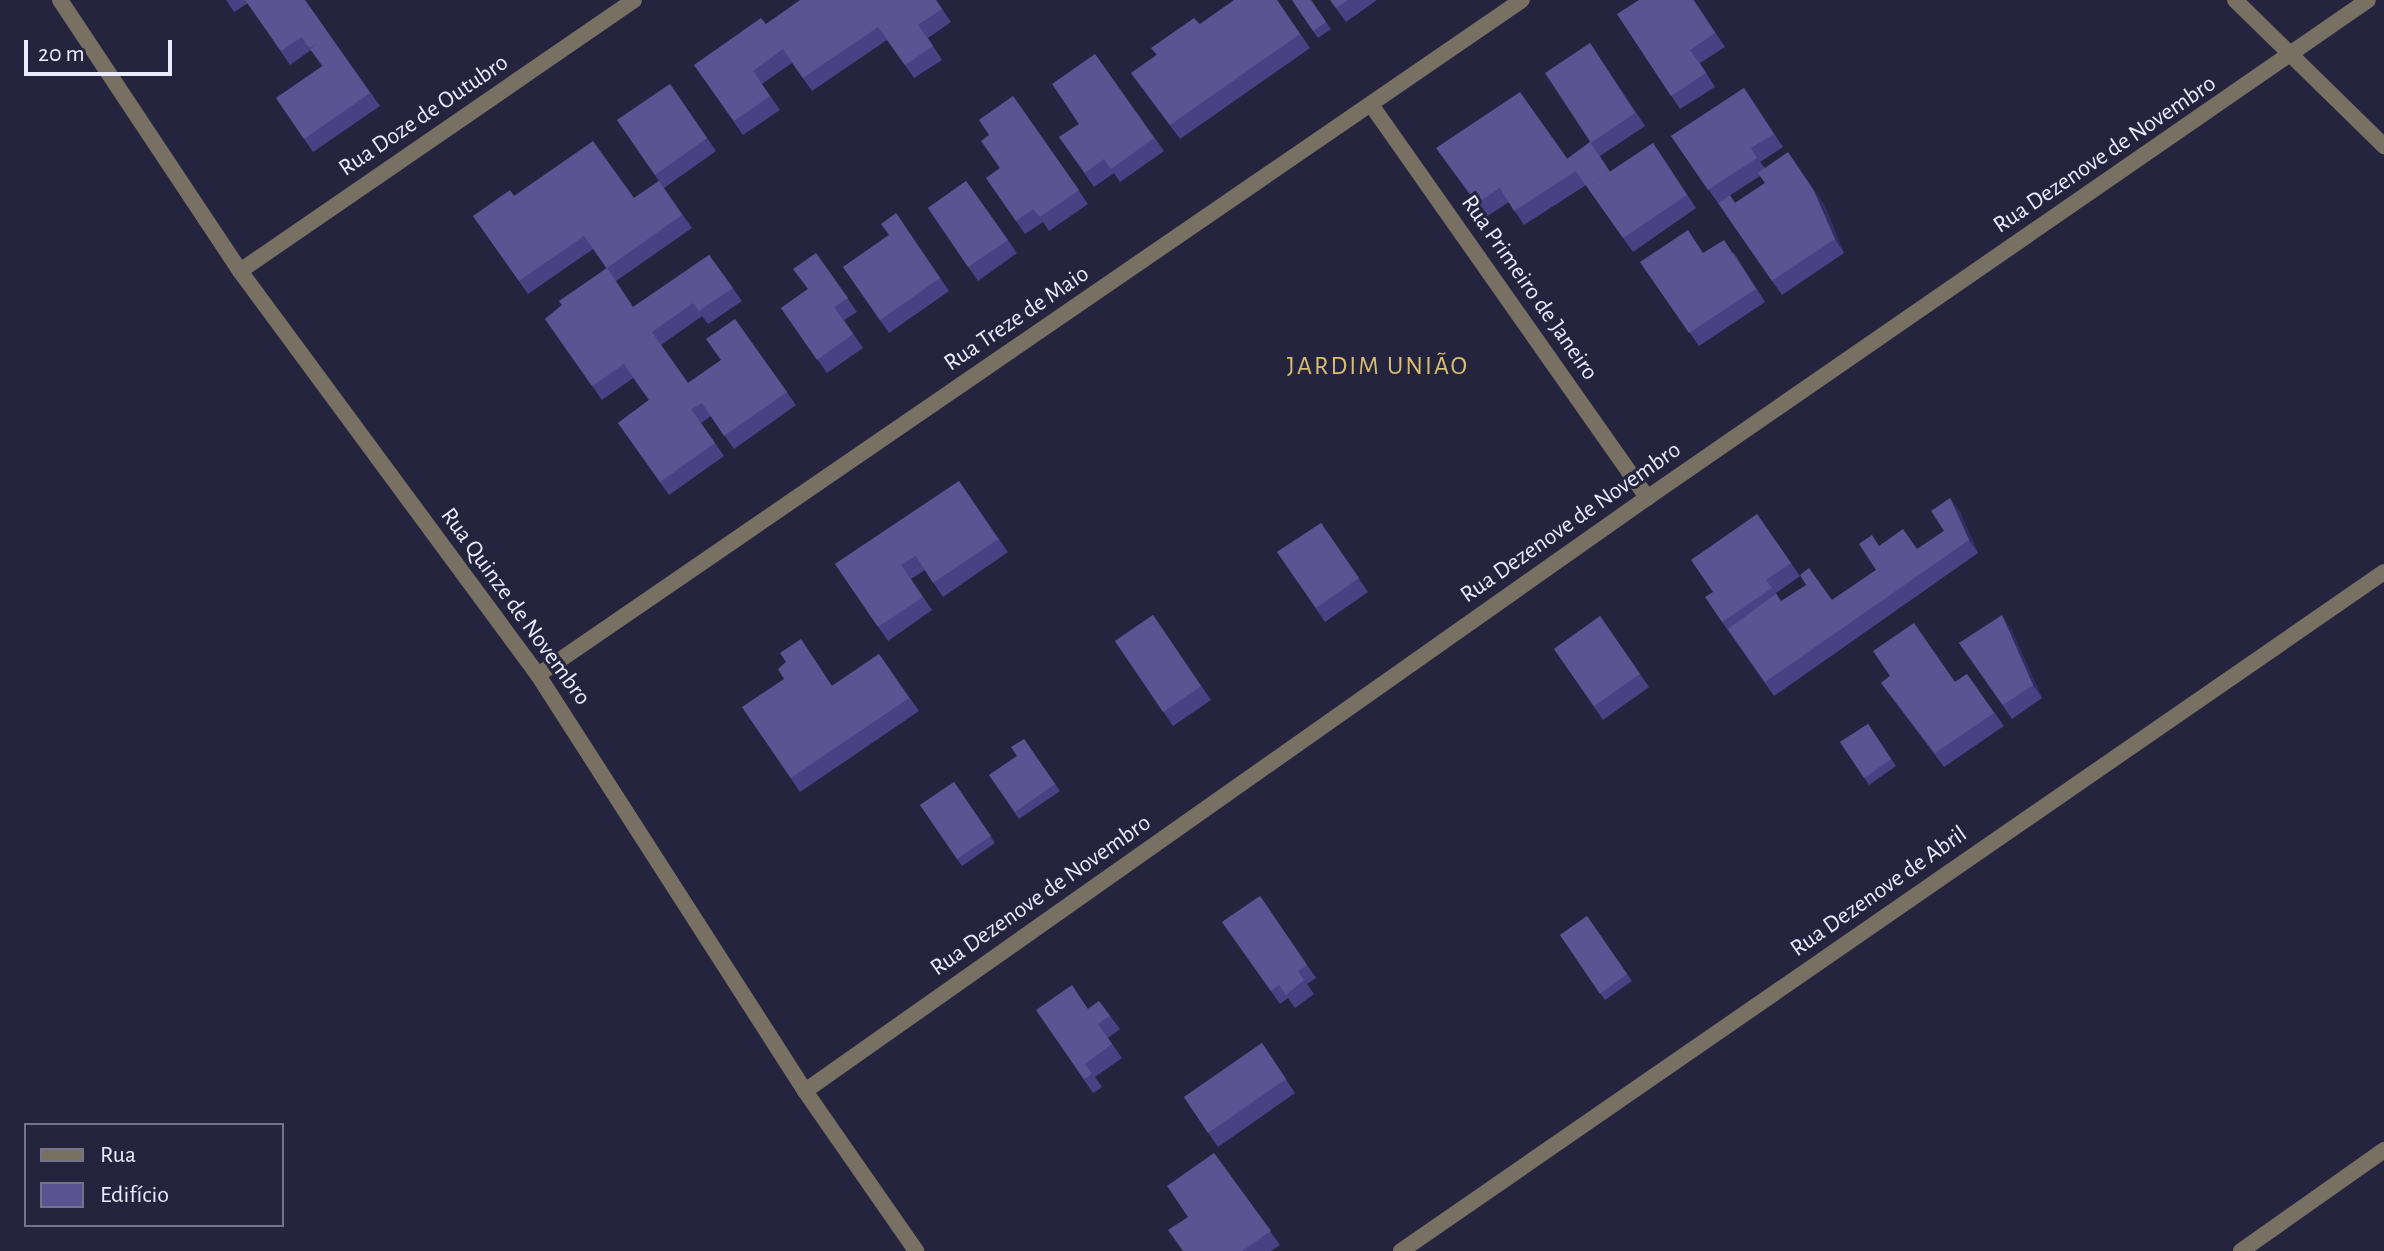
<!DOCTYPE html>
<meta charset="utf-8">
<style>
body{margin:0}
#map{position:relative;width:2384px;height:1251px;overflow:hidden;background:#24243e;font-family:"Alegreya Sans",sans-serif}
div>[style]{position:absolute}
.street>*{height:16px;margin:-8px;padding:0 8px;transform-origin:8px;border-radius:8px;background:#787063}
.wall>*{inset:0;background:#484285}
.shaded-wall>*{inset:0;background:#322e63}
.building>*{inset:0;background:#5a5492}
span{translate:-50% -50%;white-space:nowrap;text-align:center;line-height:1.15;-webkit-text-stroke:6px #24243e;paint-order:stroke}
.street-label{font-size:24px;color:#eaebfd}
.neighbourhood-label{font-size:26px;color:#d7be72;letter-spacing:2px}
.legend{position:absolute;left:24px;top:1123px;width:260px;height:104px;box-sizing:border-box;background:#24243e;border:2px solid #73748a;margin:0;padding:10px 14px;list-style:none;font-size:24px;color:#eaebfd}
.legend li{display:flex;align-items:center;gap:16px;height:40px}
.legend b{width:40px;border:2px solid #73748a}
.scale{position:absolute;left:24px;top:40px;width:148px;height:36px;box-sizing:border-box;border:4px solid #eaebfd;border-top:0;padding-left:10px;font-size:24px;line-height:28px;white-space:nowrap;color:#eaebfd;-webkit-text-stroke:6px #24243e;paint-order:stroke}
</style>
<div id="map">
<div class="street">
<i style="left:60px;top:0;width:325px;rotate:56.4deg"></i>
<i style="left:240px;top:271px;width:502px;rotate:53.59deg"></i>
<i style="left:538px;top:675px;width:494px;rotate:57.3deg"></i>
<i style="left:805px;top:1091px;width:195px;rotate:55.2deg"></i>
<i style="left:2235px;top:0;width:209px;rotate:44.4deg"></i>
<i style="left:1372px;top:106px;width:479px;rotate:54.9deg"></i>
<i style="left:240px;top:271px;width:478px;rotate:-34.5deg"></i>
<i style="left:538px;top:675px;width:1193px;rotate:-34.45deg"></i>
<i style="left:805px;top:1091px;width:1030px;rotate:-35.16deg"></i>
<i style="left:1647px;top:498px;width:876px;rotate:-34.63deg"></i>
<i style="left:1401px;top:1251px;width:1195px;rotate:-34.63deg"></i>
<i style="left:2241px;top:1251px;width:175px;rotate:-35.2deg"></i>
</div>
<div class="wall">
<i style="clip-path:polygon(226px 0,305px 0,380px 106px,313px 152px,276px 98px,322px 66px,311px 50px,290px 65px,248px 3px,234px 12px)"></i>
<i style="clip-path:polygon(936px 0,951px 22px,928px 38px,942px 60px,914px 78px,887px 40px,812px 91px,792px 63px,762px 84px,780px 110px,743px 135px,694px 65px,766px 24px)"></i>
<i style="clip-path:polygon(1277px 0,1310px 48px,1180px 139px,1131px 73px,1200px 24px)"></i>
<i style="clip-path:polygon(1292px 0,1311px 0,1331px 29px,1318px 38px)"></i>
<i style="clip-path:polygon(1330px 0,1377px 0,1346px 22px)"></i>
<i style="clip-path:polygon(1694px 0,1725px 47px,1700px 63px,1715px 87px,1680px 109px,1617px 14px)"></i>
<i style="clip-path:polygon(1590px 43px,1645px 126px,1600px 156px,1610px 172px,1653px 143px,1696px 208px,1633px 252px,1581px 178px,1586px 185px,1524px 225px,1509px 202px,1486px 217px,1436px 148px,1567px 159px,1590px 142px)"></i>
<i style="clip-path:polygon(1095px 54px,1164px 151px,1120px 182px,1114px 173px,1094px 187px,1059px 137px,1079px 124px)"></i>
<i style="clip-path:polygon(670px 84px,716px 151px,664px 188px,692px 228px,616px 281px,633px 307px,709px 255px,742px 301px,708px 324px,702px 316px,661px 345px,688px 383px,721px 360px,735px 319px,796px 405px,734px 449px,711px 416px,701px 423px,724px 456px,669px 495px,618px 423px,649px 400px,633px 378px,602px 400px,545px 319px,606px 268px,593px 249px,528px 294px,473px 216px,514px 196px,634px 198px,659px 181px,617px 120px)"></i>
<i style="clip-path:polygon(1744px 88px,1783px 147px,1760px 162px,1765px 168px,1824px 204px,1844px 253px,1782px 295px,1718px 203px,1735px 203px,1765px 183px,1760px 176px,1718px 203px,1671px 136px)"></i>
<i style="clip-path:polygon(1013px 96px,1088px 204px,1049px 231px,1043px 222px,1025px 234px,986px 178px,1000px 168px,989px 135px)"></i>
<i style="clip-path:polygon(966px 181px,1017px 253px,978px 281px,928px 208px)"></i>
<i style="clip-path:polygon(896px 213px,949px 291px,889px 333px,843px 267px,889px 235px)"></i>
<i style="clip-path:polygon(816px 253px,857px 312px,844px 320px,863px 348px,827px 373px,781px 308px,808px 289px)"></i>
<i style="clip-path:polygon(1703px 253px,1734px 253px,1765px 302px,1699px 346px,1640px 262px)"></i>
<i style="clip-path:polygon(959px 481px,1008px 552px,943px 597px,925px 570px,911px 579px,932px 610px,888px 641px,835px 564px)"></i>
<i style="clip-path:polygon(1950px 498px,1960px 512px,1978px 553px,1774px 696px,1722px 622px,1713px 592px,1757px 514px,1800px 576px,1776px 593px,1781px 601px,1832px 600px,1876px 570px,1879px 546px,1917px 549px,1944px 531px)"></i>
<i style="clip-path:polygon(1321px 523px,1368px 592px,1325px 622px,1277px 552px)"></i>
<i style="clip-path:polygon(1153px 615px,1211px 700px,1173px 726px,1115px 641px)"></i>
<i style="clip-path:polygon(1600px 616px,1649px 687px,1603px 720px,1554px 649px)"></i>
<i style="clip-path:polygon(2011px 629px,2042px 698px,2012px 719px,1959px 643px)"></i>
<i style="clip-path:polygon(879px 654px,919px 711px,800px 792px,742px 707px,833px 685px)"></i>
<i style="clip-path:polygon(1967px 674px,2004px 726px,1944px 767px,1881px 683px,1890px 676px,1955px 682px)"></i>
<i style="clip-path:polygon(1868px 724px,1896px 766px,1869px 785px,1840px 742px)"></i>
<i style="clip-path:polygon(1024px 739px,1060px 791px,1019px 819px,989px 775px,1017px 756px)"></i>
<i style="clip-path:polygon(954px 782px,995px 843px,962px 866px,920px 805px)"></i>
<i style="clip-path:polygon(1260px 896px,1316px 978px,1307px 984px,1314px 994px,1295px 1008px,1288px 998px,1280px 1004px,1222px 922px)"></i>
<i style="clip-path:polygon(1587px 916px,1632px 981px,1605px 1000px,1560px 935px)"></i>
<i style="clip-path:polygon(1099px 1001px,1120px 1029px,1108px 1038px,1122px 1058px,1095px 1077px,1102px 1087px,1093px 1093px,1036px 1010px,1088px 1009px)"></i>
<i style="clip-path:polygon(1262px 1043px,1295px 1093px,1218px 1147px,1184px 1097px)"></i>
<i style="clip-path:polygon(1214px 1153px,1280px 1245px,1271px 1251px,1183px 1251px,1188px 1217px)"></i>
</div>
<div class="shaded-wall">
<i style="clip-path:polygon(1788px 152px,1824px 204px,1844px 253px,1835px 239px)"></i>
<i style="clip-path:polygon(1950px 498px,1960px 512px,1978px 553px,1969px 540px)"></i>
<i style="clip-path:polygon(2002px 615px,2011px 629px,2042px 698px,2033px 685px)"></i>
</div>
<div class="building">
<i style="clip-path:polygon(245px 0,305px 0,370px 93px,304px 139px,276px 98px,323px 66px,310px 49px,317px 44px,309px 48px,302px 37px,281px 51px)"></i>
<i style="clip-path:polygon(800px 0,936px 0,942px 9px,918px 25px,933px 46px,905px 65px,878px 27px,803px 78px,783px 49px,753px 71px,770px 96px,734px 121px,694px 65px,761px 18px,766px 24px)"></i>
<i style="clip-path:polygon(1234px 0,1277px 0,1300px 34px,1170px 125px,1131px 73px,1157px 55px,1151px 48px,1194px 18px,1200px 24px)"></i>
<i style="clip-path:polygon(1292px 0,1311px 0,1326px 22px,1313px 31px)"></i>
<i style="clip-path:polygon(1330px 0,1348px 0,1336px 8px)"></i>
<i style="clip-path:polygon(1639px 0,1693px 0,1715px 33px,1690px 50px,1706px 73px,1671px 96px,1617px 14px)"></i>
<i style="clip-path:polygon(1590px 43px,1635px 113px,1591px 143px,1545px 73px)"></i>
<i style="clip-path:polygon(1095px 54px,1154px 138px,1111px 169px,1104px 159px,1085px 173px,1059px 137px,1079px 124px,1052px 84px)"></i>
<i style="clip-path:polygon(670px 84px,707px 138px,655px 175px,617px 120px)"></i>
<i style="clip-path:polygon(1744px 88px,1774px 134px,1751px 148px,1757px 158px,1708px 190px,1671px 136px)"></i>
<i style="clip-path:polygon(1520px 92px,1576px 171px,1514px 211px,1500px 188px,1477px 203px,1436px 148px)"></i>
<i style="clip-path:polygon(1013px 96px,1079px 190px,1040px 217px,1033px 209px,1016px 221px,986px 178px,1000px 168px,981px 141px,989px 135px,979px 120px)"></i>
<i style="clip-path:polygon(593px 141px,634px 198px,659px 181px,682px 215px,607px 268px,633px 307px,709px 255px,733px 288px,699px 311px,693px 303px,652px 332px,688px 383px,721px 360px,706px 339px,735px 319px,787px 392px,724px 436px,702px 403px,691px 409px,715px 443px,660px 482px,618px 423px,649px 400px,624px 364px,592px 386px,545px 319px,562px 305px,559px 301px,607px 268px,584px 236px,519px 281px,473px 216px,510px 190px,514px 196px)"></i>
<i style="clip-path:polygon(1590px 142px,1610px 172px,1587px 187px,1592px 194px,1567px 159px)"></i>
<i style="clip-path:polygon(1653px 143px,1687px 195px,1623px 238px,1587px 187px)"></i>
<i style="clip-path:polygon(1788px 152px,1814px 191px,1835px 239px,1772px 281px,1718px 203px,1730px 195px,1735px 203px,1765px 183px,1758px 173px)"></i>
<i style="clip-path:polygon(966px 181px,1008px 240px,968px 267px,928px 208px)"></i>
<i style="clip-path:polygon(896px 213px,940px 278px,880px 320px,843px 267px,889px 235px,881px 224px)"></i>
<i style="clip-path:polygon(1688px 230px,1703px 253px,1724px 240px,1756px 289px,1689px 333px,1640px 262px)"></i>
<i style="clip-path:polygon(816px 253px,848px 298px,834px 307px,853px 334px,817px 360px,781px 308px,808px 289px,793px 269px)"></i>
<i style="clip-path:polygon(959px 481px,998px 539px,933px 583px,916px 556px,901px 565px,923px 597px,878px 627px,835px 564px)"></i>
<i style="clip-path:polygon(1950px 498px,1969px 540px,1765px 682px,1728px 629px,1776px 594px,1781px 601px,1806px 585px,1800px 575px,1809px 568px,1832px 600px,1876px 570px,1859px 544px,1872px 535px,1879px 546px,1903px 529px,1917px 549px,1944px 531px,1931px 511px)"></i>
<i style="clip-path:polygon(1757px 514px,1791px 563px,1766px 580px,1772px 588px,1722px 622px,1705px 597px,1713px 592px,1691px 560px)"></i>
<i style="clip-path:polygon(1321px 523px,1359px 578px,1316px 608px,1277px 552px)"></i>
<i style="clip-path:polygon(1153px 615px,1201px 686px,1163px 712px,1115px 641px)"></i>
<i style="clip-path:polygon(2002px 615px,2033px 685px,2003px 705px,1959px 643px)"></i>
<i style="clip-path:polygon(1600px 616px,1640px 674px,1594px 706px,1554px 649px)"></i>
<i style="clip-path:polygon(1914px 623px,1955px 682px,1967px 674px,1994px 713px,1935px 753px,1881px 683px,1890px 676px,1873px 651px)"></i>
<i style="clip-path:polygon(801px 639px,832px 686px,879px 654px,909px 698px,791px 778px,742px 707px,784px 679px,778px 669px,786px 662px,780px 653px)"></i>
<i style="clip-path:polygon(1868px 724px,1891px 759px,1864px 778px,1840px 742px)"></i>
<i style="clip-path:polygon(1024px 739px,1055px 784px,1015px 812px,989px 775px,1017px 756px,1011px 747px)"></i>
<i style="clip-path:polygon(954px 782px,991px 836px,957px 859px,920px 805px)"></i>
<i style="clip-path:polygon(1260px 896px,1307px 965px,1298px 971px,1304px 980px,1286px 995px,1279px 985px,1271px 991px,1222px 922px)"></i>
<i style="clip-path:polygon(1587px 916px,1627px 974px,1600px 994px,1560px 935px)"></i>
<i style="clip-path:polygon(1072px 985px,1088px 1009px,1099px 1001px,1110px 1016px,1098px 1024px,1112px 1044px,1085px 1064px,1092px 1074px,1084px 1079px,1036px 1010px)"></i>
<i style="clip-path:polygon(1262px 1043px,1286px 1079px,1208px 1133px,1184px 1097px)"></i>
<i style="clip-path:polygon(1214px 1153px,1271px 1231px,1242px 1251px,1183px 1251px,1168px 1230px,1188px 1217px,1167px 1186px)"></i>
</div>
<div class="street-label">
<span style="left:424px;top:116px;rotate:-34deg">Rua Doze de Outubro</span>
<span style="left:2105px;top:155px;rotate:-34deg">Rua Dezenove de Novembro</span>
<span style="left:1529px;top:288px;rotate:55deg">Rua Primeiro de Janeiro</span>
<span style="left:1017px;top:319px;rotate:-34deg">Rua Treze de Maio</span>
<span style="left:1571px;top:523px;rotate:-35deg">Rua Dezenove de Novembro</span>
<span style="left:515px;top:607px;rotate:54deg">Rua Quinze de Novembro</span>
<span style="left:1879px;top:892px;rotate:-35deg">Rua Dezenove de Abril</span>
<span style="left:1041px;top:896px;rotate:-35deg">Rua Dezenove de Novembro</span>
</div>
<div class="neighbourhood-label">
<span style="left:1378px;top:367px">JARDIM UNIÃO</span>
</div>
<ul class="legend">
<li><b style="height:10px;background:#787063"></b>Rua</li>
<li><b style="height:22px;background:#5a5492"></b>Edifício</li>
</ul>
<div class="scale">20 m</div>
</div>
